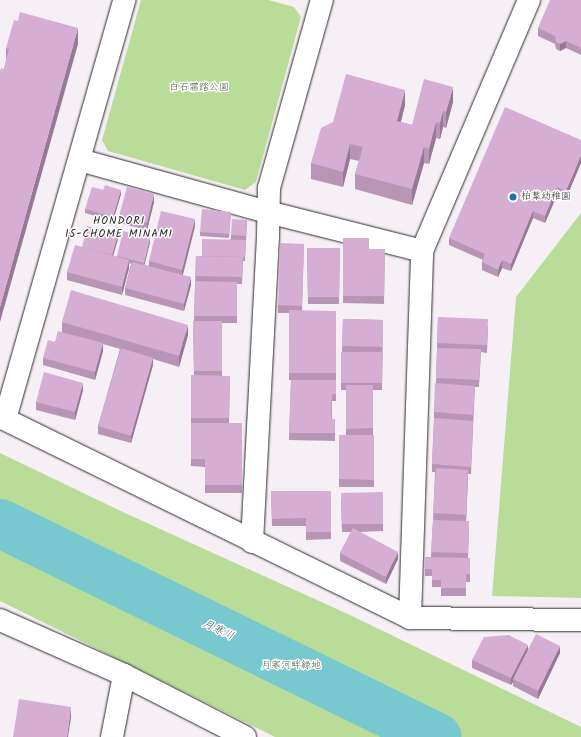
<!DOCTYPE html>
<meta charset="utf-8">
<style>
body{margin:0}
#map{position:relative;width:581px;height:737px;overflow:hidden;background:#f7eff6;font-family:Kalam,"Klee One",sans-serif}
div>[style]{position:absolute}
.green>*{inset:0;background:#b9dd98}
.river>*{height:49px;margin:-24.5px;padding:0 24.5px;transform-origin:24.5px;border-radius:24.5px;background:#77c8cf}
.roads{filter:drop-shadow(0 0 1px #2b2b2b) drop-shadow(0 0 1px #2b2b2b)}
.minor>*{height:22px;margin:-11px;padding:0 11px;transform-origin:11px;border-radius:11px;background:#fff}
.wall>*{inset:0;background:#b895b5}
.shaded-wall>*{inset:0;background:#967994}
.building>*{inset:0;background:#d6add3}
.dots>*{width:11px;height:11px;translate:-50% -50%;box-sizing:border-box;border:2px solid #fff;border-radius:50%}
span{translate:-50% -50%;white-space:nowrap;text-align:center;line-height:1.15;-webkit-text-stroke:3px #fff;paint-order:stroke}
.park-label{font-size:10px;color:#56604c}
.poi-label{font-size:10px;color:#2b2b2b}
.left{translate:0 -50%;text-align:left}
.neighbourhood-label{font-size:11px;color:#2b2b2b;letter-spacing:1px}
.water-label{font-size:11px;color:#466264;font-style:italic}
</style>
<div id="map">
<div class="green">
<i style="clip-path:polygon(141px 0,268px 0,294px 7px,301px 17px,256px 182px,245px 190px,108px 151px,102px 140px)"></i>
<i style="clip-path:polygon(581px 213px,581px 598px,492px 596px,516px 297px)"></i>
<i style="clip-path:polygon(0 453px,125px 513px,350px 615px,581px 727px,581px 737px,275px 737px,0 601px)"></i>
</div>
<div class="river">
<i style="left:0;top:523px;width:486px;rotate:26.1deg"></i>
</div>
<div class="roads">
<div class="minor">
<i style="left:80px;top:160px;width:195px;rotate:15.5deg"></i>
<i style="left:268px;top:212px;width:159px;rotate:14.2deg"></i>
<i style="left:0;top:417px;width:457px;rotate:26.1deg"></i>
<i style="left:410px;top:618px;width:171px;rotate:0.7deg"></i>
<i style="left:5px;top:419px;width:436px;rotate:-74.1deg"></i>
<i style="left:252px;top:542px;width:306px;rotate:-87deg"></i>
<i style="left:268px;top:236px;width:48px;rotate:-88.8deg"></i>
<i style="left:269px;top:188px;width:195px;rotate:-74.3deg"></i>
<i style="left:410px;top:618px;width:367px;rotate:-88.1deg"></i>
<i style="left:422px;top:251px;width:273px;rotate:-66.9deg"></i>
<i style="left:0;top:620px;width:136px;rotate:23.9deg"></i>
<i style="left:124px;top:675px;width:136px;rotate:27.1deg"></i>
<i style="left:112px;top:737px;width:63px;rotate:-79deg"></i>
</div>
</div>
<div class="wall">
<i style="clip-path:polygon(581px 0,581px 55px,566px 48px,560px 51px,556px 49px,555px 44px,538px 36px,538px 28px)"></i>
<i style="clip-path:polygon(78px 44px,4px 69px,6px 61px,6px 48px)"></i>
<i style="clip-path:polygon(453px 102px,446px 128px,443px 127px,440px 139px,436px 138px,429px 164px,424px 163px,412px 205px,355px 189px,355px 174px,359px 161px,350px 159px,343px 187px,311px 179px,311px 163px,405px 105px,401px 122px,412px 125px)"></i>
<i style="clip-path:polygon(581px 140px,566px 199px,557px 195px,545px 223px,533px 218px,511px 271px,502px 268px,498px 277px,482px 270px,482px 262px,483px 260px,449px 245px,449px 238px)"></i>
<i style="clip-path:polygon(103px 190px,121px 194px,113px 221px,85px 213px,85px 209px)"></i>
<i style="clip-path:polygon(154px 202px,147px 230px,119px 223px,119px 216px)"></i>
<i style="clip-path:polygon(231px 212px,229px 238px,200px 236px,200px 232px)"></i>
<i style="clip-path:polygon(247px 220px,245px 261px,243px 261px,242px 284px,237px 284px,237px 323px,222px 323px,222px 376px,230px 376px,229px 423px,242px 423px,242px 493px,205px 493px,205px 467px,191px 466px,191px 375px,194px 375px,193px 321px,194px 321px,196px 256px,202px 256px,231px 239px,231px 235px)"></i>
<i style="clip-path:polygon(195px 226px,183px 275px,191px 285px,184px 311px,125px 295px,125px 288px,131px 264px,129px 263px,129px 268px,122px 295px,67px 280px,67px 272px,82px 247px,118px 239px,113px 256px,117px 257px,117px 256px,150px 242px,144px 265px,149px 266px,149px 261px)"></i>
<i style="clip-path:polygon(343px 238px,369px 249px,385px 249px,384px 304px,343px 303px)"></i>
<i style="clip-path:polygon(304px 244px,302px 311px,336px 311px,336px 401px,332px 401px,332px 419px,335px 427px,335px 441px,289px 440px,291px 380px,289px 380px,289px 313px,278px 313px,278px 305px)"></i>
<i style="clip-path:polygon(307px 248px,340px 248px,339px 304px,308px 304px)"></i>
<i style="clip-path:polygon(438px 317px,488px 326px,487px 353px,481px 352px,479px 387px,475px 387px,473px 428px,471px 474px,468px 474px,466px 521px,469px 529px,468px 558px,470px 558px,470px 582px,466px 582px,466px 596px,441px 596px,441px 587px,432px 587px,432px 576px,425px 576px,425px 557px,431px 557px,433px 520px,435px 472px,432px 472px,432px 464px,434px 420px,434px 412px,436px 383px)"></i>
<i style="clip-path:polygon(343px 319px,383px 320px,382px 390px,373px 390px,373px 435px,374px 435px,374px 487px,339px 487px,339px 435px,346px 435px,346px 390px,341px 390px,341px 352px,342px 352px)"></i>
<i style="clip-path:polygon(62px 322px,188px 335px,179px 367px,153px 359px,153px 365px,131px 443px,98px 434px,98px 426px,120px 349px,103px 344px,103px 351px,95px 380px,43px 365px,43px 358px,62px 332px)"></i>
<i style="clip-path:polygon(83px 390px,75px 420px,36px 410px,36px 402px)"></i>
<i style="clip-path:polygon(271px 491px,331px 491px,331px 539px,306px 540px,306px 526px,272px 526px)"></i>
<i style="clip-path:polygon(341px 501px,383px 524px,383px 531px,359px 532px,398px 559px,386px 584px,340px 561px,340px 553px,351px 532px,342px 532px)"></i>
<i style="clip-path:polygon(528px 649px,560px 653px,538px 699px,513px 686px,513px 682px,511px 685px,472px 668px,472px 660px)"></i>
</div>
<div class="shaded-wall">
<i style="clip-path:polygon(78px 28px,78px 44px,0 322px,0 307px)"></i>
<i style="clip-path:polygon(566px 41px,566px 48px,560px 51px,560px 44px)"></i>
<i style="clip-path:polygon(453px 87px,453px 102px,446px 128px,446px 112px)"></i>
<i style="clip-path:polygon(405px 90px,405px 105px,397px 136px,397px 121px)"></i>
<i style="clip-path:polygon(443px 111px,443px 127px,440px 139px,440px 123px)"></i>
<i style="clip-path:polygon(436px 122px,436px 138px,429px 164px,429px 149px)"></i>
<i style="clip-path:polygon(350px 144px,350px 159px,343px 187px,343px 172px)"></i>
<i style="clip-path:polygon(424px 147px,424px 163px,412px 205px,412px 189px)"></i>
<i style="clip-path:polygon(581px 155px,581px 163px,566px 199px,566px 191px)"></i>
<i style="clip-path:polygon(557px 187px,557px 195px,545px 223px,545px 216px)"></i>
<i style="clip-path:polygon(121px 190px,121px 194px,113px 221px,113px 217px)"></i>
<i style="clip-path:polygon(154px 194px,154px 202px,147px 230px,147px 223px)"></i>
<i style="clip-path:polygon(533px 211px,533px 218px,511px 271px,511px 264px)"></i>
<i style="clip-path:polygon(195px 219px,195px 226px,182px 277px,182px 270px)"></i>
<i style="clip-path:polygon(118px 235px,118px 239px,112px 259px,112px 255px)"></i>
<i style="clip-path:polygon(150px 238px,150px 242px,144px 267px,144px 263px)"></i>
<i style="clip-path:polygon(129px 260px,129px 268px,122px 295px,122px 287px)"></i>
<i style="clip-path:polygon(502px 260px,502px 268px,498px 277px,498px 270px)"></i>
<i style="clip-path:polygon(191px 277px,191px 285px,184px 311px,184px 304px)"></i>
<i style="clip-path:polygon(188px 325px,188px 335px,179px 367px,179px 356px)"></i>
<i style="clip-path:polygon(103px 343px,103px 351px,95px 380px,95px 372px)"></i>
<i style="clip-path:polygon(153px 358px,153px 365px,131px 443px,131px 436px)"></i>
<i style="clip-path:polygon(83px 383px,83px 390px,75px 420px,75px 412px)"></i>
<i style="clip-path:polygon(468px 470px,468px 477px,466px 522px,466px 515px)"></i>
<i style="clip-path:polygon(398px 552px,398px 559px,386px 584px,386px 577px)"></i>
<i style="clip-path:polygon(528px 645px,528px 652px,513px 679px,513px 682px,511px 685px,511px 678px)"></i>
<i style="clip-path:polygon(560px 646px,560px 653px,538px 699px,538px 691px)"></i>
<i style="clip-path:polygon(71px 707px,71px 718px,68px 737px,67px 737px)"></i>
</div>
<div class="building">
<i style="clip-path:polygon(550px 0,581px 0,581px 48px,566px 41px,560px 44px,556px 42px,555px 36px,538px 28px)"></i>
<i style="clip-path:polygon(20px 12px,78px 28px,0 307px,0 71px,1px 68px,4px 69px,9px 49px,6px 48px,14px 20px,18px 21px)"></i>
<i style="clip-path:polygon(346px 74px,405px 90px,397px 121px,412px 125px,424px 79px,453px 87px,446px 112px,443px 111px,440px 123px,436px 122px,429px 149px,424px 147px,412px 189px,355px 174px,363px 147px,350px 144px,343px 172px,311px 163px,321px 128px,333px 122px)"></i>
<i style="clip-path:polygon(505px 107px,581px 140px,581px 155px,566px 191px,557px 187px,545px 216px,533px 211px,511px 264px,502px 260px,498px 270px,482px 262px,485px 254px,449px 238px)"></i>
<i style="clip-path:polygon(105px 185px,121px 190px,113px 217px,85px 209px,92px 187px,103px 190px)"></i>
<i style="clip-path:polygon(127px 187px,154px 194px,147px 223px,119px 216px)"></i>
<i style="clip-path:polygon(202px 209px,231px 212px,229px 234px,200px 232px)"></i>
<i style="clip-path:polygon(161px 211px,195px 219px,182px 270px,149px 261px)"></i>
<i style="clip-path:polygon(232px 219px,247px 220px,246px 236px,231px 235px)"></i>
<i style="clip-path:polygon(87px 226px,118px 235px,112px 255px,82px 247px)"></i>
<i style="clip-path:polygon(123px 231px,150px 238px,144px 263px,117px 256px)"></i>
<i style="clip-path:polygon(343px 238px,369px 238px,369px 249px,385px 249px,384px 296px,343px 296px)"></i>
<i style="clip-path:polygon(202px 239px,246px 240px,245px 257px,202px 256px)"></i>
<i style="clip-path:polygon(280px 243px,304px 244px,302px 306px,278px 305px)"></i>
<i style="clip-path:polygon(75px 245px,129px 260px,122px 287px,67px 272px)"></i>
<i style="clip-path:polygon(307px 248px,340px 248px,339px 297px,308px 297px)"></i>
<i style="clip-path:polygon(196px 256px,243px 257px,242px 277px,195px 276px)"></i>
<i style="clip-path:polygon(132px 262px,191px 277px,184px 304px,125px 288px)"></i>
<i style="clip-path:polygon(195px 281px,237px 282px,237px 316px,194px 316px)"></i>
<i style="clip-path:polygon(71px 290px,188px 325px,179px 356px,62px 322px)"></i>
<i style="clip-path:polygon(289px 310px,336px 311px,336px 373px,289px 373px)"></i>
<i style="clip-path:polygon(438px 317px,488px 319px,487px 345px,437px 343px)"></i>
<i style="clip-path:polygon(343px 319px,383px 320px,383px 347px,342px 346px)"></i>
<i style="clip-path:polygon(193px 321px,222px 321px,222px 371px,194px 371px)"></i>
<i style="clip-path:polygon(58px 331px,103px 343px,95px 372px,43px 358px,48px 340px,55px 342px)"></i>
<i style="clip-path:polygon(121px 348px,153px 358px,131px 436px,98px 426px)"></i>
<i style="clip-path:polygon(437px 348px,481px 349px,479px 380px,436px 378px)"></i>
<i style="clip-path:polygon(341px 352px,383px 352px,382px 383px,341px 383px)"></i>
<i style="clip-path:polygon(44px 372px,83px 383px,75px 412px,36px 402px)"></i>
<i style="clip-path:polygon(191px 375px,230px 376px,229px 418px,191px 418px)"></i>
<i style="clip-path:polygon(291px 380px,336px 380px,336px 394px,332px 394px,331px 419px,335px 419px,335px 433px,289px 433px)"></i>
<i style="clip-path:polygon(435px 383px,475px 386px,473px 415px,434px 412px)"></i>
<i style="clip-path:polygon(346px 385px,373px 385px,373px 428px,346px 429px)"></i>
<i style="clip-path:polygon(434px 418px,473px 421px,471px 467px,432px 464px)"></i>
<i style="clip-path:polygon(191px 423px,242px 423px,242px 485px,205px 485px,205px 459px,191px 459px)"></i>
<i style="clip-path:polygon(339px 435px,374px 435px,374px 480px,339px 479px)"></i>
<i style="clip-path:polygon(436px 468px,468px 470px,466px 515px,433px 513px)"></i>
<i style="clip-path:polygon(271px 491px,331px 491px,331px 532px,306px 532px,306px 518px,272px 519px)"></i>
<i style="clip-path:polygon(383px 492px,383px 524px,342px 524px,341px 493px)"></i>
<i style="clip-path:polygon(433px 520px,469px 521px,468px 553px,431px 552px)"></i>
<i style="clip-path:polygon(353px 528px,398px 552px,386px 577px,340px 553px)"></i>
<i style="clip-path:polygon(425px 557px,470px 558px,470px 574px,466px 574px,466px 588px,441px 588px,441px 580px,432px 580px,432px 569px,425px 569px)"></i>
<i style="clip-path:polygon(536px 634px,560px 646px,538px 691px,513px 679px)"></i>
<i style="clip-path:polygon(509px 635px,528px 645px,511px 678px,472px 660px,484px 637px)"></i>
<i style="clip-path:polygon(19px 699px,71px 707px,67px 737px,13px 737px)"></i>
</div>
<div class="dots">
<i style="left:513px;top:197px;background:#1f6fb2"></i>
</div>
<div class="park-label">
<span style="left:199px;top:88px">白石霜踏公園</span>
<span style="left:291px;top:666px">月寒河畔緑地</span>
</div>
<div class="poi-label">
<span class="left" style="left:521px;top:197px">柏葉幼稚園</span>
</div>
<div class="neighbourhood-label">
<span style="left:119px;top:228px">HONDORI<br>15-CHOME MINAMI</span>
</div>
<div class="water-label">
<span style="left:218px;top:630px;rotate:26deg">月寒川</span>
</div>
</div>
